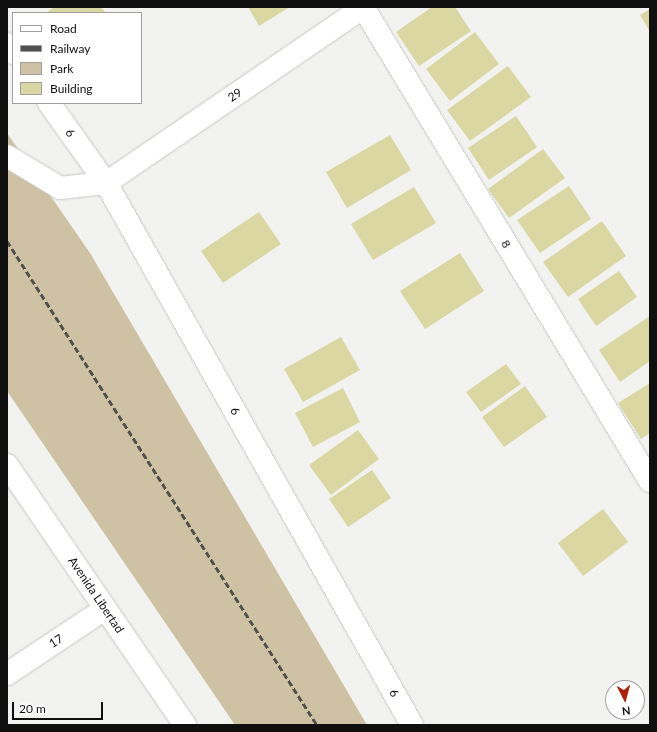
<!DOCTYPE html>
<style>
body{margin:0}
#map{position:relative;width:657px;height:732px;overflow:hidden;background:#f2f3f0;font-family:Lato,sans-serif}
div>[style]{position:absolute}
.green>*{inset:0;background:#cfc1a3}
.building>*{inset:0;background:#dad7a2}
.roads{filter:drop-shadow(0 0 1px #c8c9c6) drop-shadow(0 0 1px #c8c9c6)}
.minor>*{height:22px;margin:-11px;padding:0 11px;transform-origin:11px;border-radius:11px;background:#fff}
.major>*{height:22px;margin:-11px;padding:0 11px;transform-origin:11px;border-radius:11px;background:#fff}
.rail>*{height:3px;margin-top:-1.5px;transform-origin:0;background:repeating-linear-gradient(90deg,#4f504e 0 6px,transparent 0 9px)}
span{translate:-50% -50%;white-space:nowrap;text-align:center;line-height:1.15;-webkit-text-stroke:3px #fff;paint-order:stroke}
.street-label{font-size:12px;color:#0e0f0e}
.frame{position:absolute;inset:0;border:8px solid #0e0f0e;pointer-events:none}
.legend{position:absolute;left:12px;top:12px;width:130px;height:92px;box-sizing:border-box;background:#fff;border:1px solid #9f9f9f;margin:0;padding:5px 7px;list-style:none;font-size:12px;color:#0e0f0e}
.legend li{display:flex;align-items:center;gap:8px;height:20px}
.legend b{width:20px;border:1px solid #9f9f9f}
.north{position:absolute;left:605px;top:680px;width:40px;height:40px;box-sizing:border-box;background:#fff;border:1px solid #9f9f9f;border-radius:50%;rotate:174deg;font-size:11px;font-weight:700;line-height:16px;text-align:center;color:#0e0f0e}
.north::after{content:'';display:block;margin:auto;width:14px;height:18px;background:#ad1f08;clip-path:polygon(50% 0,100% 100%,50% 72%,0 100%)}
.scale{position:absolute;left:12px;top:702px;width:91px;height:18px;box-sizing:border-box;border:2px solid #0e0f0e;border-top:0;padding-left:5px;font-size:12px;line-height:14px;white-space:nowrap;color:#0e0f0e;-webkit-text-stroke:3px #fff;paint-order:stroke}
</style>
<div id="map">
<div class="green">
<i style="clip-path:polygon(7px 133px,90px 253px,367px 725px,235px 725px,7px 391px)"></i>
</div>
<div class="building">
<i style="clip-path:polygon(54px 7px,101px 7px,106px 13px,46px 13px)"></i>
<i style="clip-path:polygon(248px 7px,290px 7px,259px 26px)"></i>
<i style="clip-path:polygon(432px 7px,455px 7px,471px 31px,419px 66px,396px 32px)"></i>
<i style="clip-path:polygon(650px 9px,650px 32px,640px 15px)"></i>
<i style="clip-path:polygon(475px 32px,499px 64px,450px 101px,426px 69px)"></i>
<i style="clip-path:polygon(508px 66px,531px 97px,470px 141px,447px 110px)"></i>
<i style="clip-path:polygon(516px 116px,537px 147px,489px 180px,468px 148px)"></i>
<i style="clip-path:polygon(390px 135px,411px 170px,347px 208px,326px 172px)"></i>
<i style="clip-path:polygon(543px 149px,565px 178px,509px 218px,488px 189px)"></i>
<i style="clip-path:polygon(569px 186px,591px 219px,540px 253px,517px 220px)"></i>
<i style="clip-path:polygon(414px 187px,436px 223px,373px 260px,351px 224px)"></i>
<i style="clip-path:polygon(259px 212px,281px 244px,223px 283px,201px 251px)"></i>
<i style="clip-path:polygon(602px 221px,626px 256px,568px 297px,543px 262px)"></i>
<i style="clip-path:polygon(460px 253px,484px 291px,425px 329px,400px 291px)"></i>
<i style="clip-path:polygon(619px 271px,637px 297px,596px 326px,578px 299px)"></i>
<i style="clip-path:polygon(650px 316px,650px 361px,620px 382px,599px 350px)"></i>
<i style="clip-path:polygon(341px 337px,360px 370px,303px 402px,284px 369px)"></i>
<i style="clip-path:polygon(506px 364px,521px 384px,481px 412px,466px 392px)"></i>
<i style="clip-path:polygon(650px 383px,650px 433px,641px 439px,618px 403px)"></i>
<i style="clip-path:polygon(525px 386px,547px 417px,504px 447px,482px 417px)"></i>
<i style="clip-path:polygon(343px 388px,360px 422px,313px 447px,295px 413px)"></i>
<i style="clip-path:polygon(358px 430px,379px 459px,331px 495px,309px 465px)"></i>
<i style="clip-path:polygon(372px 470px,391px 498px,348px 527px,329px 499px)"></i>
<i style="clip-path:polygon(603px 509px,628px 542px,583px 576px,558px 543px)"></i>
</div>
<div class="roads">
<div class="minor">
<i style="left:363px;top:7px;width:554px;rotate:58.81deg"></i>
<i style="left:7px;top:44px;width:11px;rotate:56deg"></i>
<i style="left:49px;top:103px;width:98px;rotate:54.5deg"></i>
<i style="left:106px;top:183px;width:622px;rotate:60.55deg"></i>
<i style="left:7px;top:156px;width:62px;rotate:31.1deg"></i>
<i style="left:60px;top:188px;width:46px;rotate:-6.2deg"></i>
<i style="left:106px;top:183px;width:312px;rotate:-34.3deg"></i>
<i style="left:7px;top:674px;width:118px;rotate:-33.6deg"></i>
</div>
<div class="major">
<i style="left:7px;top:465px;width:315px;rotate:55.6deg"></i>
</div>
</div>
<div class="rail">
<i style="left:7px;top:241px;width:575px;rotate:57.36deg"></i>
</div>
<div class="street-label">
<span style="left:235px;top:95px;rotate:-34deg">29</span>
<span style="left:70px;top:133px;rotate:54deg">6</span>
<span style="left:506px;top:244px;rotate:59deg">8</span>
<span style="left:235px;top:411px;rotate:61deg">6</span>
<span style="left:96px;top:595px;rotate:56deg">Avenida Libertad</span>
<span style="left:56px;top:641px;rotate:-33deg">17</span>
<span style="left:394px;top:693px;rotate:61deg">6</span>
</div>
<div class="frame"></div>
<ul class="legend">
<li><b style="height:5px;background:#fff"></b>Road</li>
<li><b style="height:5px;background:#4f504e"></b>Railway</li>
<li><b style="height:11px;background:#cfc1a3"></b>Park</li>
<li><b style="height:11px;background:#dad7a2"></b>Building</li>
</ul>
<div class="north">N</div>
<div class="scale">20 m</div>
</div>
